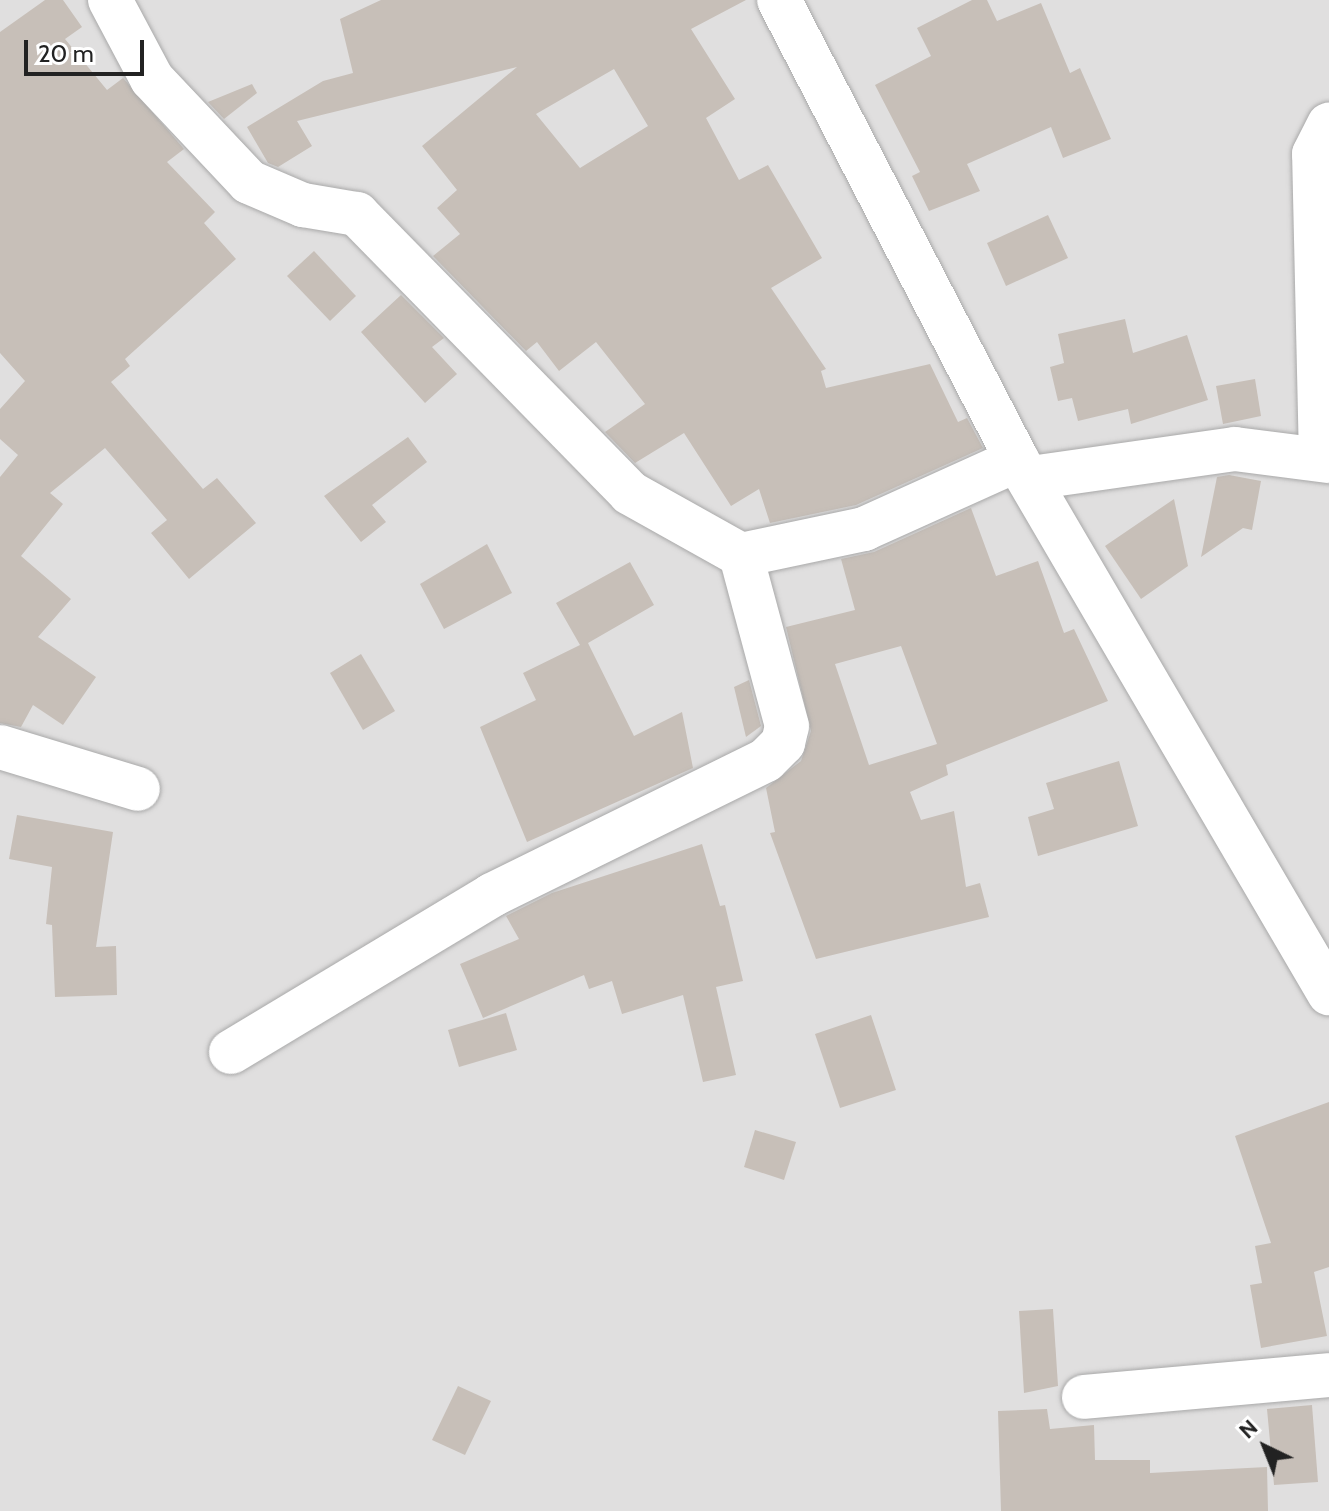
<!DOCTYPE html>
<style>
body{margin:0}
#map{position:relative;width:1329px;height:1511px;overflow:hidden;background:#f2efe9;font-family:Cabin,sans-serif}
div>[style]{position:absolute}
.residential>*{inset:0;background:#e0dfdf}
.building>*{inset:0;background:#c7bfb8}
.roads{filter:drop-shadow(0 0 2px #a9a9a9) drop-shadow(0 0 2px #a9a9a9)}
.minor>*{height:44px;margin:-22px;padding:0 22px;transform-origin:22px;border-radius:22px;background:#fff}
span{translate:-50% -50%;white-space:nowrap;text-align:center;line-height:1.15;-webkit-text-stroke:8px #fff;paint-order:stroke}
.north{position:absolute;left:1225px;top:1407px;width:80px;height:80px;-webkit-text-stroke:6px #fff;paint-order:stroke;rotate:317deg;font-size:22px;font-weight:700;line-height:32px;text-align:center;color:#222}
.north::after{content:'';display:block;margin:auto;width:28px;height:36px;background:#222;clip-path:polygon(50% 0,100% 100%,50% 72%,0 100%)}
.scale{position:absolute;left:24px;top:40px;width:120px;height:36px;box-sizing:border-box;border:4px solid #222;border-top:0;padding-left:10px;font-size:24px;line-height:28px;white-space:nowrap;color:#222;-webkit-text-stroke:6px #fff;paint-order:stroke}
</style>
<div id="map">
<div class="residential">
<i style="clip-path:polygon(0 0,1329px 0,1329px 1511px,0 1511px)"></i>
</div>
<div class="building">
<i style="clip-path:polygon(45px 0,63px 0,82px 27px,65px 39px,107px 90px,123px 78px,184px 149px,167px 162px,215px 212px,204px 223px,236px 259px,125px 359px,130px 366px,111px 382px,203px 489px,217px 478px,256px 523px,189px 579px,151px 533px,167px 520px,105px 448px,50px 493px,63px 504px,21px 556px,71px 599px,38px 637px,96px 677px,63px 725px,33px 705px,21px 727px,0 723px,0 477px,18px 455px,0 439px,0 409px,25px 381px,0 353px,0 32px)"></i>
<i style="clip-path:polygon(evenodd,381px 0,746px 0,691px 29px,735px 99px,706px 118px,739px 180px,768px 165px,822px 258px,771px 288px,826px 369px,821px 371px,826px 388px,930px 364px,958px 422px,967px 418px,983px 448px,856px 505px,770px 523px,759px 489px,731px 506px,684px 433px,635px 463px,605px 432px,645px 404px,596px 342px,559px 371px,537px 342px,526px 351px,433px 256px,460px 234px,437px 208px,457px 190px,422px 146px,517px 67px,297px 121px,312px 146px,278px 167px,268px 163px,247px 127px,323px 81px,353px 73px,340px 19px,381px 0,614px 69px,648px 126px,580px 168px,536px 114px,614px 69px)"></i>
<i style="clip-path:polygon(972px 0,987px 0,997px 21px,1041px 3px,1070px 73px,1080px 68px,1111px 139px,1063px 158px,1051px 127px,967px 164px,980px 191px,929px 211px,912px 176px,920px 172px,875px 85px,931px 56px,917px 28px)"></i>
<i style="clip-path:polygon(252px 84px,257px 93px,224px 119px,208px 102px)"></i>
<i style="clip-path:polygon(1048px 215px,1068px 258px,1006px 286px,987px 243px)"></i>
<i style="clip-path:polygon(314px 251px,356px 296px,330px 321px,287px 276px)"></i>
<i style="clip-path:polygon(401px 295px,444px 338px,432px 347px,457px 374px,425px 403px,361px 332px)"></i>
<i style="clip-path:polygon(1125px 319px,1133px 353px,1187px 335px,1208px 400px,1131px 424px,1128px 409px,1078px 421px,1072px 398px,1058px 401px,1050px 367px,1064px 363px,1058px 334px)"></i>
<i style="clip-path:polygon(1255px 379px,1261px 416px,1223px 424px,1216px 386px)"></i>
<i style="clip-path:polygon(408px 437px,427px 462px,372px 505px,386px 522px,361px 542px,324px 496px)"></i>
<i style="clip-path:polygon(1229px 475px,1261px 481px,1252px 530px,1243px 528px,1201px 557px,1217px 477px)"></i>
<i style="clip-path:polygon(1174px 499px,1188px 566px,1141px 599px,1105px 546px)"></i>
<i style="clip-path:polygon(evenodd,971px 508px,996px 576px,1038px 561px,1064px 633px,1074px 629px,1108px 701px,946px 765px,948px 775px,910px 792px,921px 820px,954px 811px,966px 887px,980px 883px,989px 917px,816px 959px,770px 833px,775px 832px,766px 788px,801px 761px,811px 731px,786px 627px,855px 610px,841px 559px,874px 552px,971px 508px,901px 646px,937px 744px,869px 765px,835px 664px,901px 646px)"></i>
<i style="clip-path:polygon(487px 544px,512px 593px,444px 629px,420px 584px)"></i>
<i style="clip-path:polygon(630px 562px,654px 605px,588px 643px,634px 736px,682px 712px,693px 768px,527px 842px,480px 727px,536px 700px,523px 673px,580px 645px,556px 603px)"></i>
<i style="clip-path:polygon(361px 654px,395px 711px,363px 730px,330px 673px)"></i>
<i style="clip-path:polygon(749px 680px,761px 726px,746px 737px,734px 687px)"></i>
<i style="clip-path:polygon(1119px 761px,1138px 826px,1038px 856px,1028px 817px,1054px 809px,1046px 783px)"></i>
<i style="clip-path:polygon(17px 815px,113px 832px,96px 947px,116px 946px,117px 995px,55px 997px,52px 925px,46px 924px,52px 867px,9px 859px)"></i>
<i style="clip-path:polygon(702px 844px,720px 906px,725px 905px,743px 981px,716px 987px,736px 1075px,703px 1082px,683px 995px,622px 1014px,612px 981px,589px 989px,584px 975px,483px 1018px,460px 964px,519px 939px,506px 916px,552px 893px)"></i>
<i style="clip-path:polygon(506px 1013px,517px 1050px,459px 1067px,448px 1030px)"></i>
<i style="clip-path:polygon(871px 1015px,896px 1090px,840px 1108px,815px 1034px)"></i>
<i style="clip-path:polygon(1329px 1102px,1329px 1267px,1314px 1272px,1327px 1336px,1261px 1348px,1250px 1285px,1262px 1283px,1255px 1246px,1271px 1243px,1235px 1136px)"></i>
<i style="clip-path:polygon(755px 1130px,796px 1142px,784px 1180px,744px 1167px)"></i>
<i style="clip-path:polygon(1053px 1309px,1058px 1386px,1024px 1393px,1019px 1311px)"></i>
<i style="clip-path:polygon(458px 1386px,491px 1401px,465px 1455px,432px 1440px)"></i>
<i style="clip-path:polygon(1312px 1405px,1318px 1482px,1274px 1485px,1267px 1409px)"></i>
<i style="clip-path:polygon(1047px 1409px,1050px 1429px,1094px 1425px,1095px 1460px,1150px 1460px,1150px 1473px,1267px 1467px,1268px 1511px,1001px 1511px,998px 1411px)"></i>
</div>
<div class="roads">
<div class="minor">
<i style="left:110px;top:0;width:89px;rotate:62deg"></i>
<i style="left:152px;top:79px;width:141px;rotate:46.7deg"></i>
<i style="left:249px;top:182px;width:59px;rotate:23.1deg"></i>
<i style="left:303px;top:205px;width:55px;rotate:9.5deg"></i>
<i style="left:357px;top:214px;width:390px;rotate:45.6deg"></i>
<i style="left:630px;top:493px;width:127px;rotate:29.2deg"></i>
<i style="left:741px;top:555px;width:126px;rotate:-11.9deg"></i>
<i style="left:864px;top:529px;width:168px;rotate:-24.3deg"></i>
<i style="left:779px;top:0;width:518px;rotate:62.64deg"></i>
<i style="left:1017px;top:460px;width:618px;rotate:59.66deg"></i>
<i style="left:1321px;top:459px;width:305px;rotate:-91.3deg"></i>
<i style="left:1314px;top:154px;width:33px;rotate:-63deg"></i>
<i style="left:1031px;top:478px;width:206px;rotate:-8.1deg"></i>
<i style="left:1235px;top:449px;width:95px;rotate:7.3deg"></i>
<i style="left:0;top:747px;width:144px;rotate:16.9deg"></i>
<i style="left:231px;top:1052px;width:305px;rotate:-31deg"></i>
<i style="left:492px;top:895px;width:305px;rotate:-26.2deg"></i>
<i style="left:766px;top:760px;width:24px;rotate:-45deg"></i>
<i style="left:783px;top:743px;width:17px;rotate:-77deg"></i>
<i style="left:787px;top:726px;width:177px;rotate:-105.1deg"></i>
<i style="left:1084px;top:1397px;width:246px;rotate:-5.1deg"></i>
</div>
</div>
<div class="north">N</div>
<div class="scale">20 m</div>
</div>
